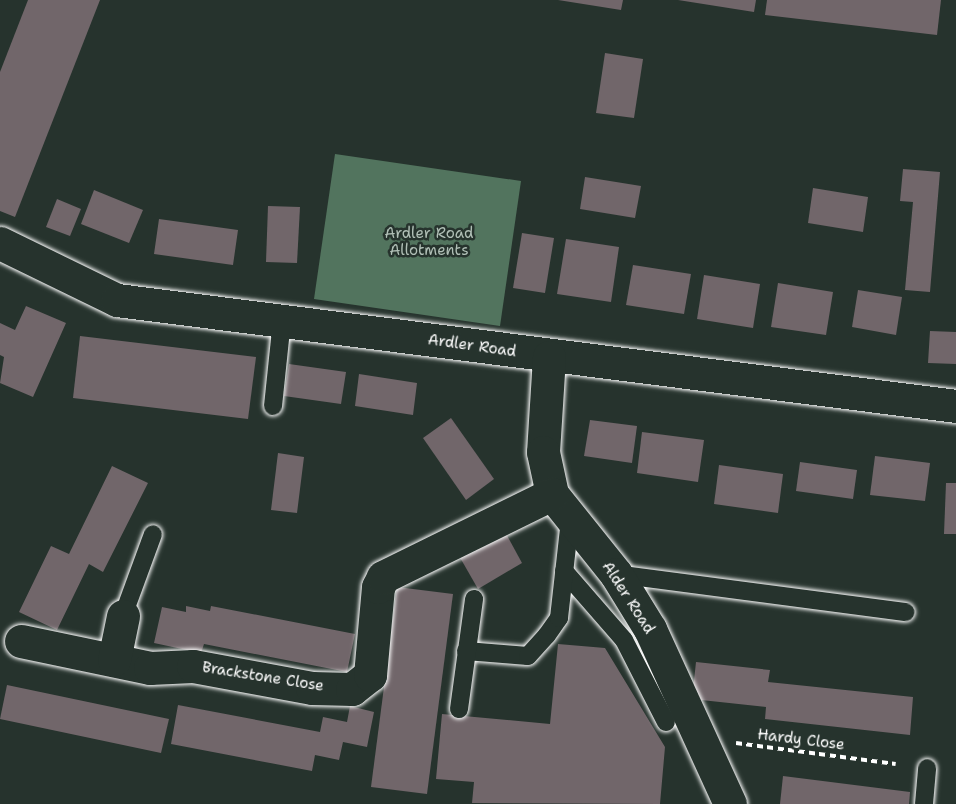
<!DOCTYPE html>
<style>
body{margin:0}
#map{position:relative;width:956px;height:804px;overflow:hidden;background:#26332d;font-family:"Shantell Sans",sans-serif}
div>[style]{position:absolute}
.green>*{inset:0;background:#52745e}
.building>*{inset:0;background:#71666a}
.path>*{height:4px;margin-top:-2px;transform-origin:0;background:repeating-linear-gradient(90deg,#fff 0 6px,transparent 0 10.5px)}
.roads{filter:drop-shadow(0 0 2px #fff) drop-shadow(0 0 2px #fff)}
.lane>*{height:18px;margin:-9px;padding:0 9px;transform-origin:9px;border-radius:9px;background:#26332d}
.street>*{height:33px;margin:-16.5px;padding:0 16.5px;transform-origin:16.5px;border-radius:16.5px;background:#26332d}
span{translate:-50% -50%;white-space:nowrap;text-align:center;line-height:1.15;-webkit-text-stroke:5px #26332d;paint-order:stroke}
.park-label{font-size:15px;color:#b1c0b7}
.street-label{font-size:15px;color:#fff}
</style>
<div id="map">
<div class="green">
<i style="clip-path:polygon(335px 154px,521px 181px,500px 326px,314px 299px)"></i>
</div>
<div class="building">
<i style="clip-path:polygon(28px 0,100px 0,15px 217px,0 211px,0 72px)"></i>
<i style="clip-path:polygon(558px 0,623px 0,621px 10px)"></i>
<i style="clip-path:polygon(678px 0,756px 0,754px 12px)"></i>
<i style="clip-path:polygon(767px 0,941px 0,937px 35px,765px 15px)"></i>
<i style="clip-path:polygon(605px 53px,643px 59px,634px 118px,596px 113px)"></i>
<i style="clip-path:polygon(903px 169px,940px 172px,930px 292px,905px 290px,913px 202px,900px 201px)"></i>
<i style="clip-path:polygon(585px 177px,641px 186px,635px 218px,580px 209px)"></i>
<i style="clip-path:polygon(813px 188px,868px 197px,863px 232px,808px 223px)"></i>
<i style="clip-path:polygon(94px 190px,143px 210px,129px 243px,81px 224px)"></i>
<i style="clip-path:polygon(57px 199px,81px 209px,70px 236px,46px 227px)"></i>
<i style="clip-path:polygon(268px 206px,300px 207px,297px 263px,266px 262px)"></i>
<i style="clip-path:polygon(159px 219px,238px 230px,233px 265px,154px 254px)"></i>
<i style="clip-path:polygon(522px 233px,554px 238px,545px 293px,513px 288px)"></i>
<i style="clip-path:polygon(566px 239px,619px 247px,611px 302px,557px 294px)"></i>
<i style="clip-path:polygon(633px 265px,691px 274px,684px 314px,626px 305px)"></i>
<i style="clip-path:polygon(704px 275px,760px 284px,753px 328px,697px 319px)"></i>
<i style="clip-path:polygon(778px 283px,833px 292px,826px 335px,771px 327px)"></i>
<i style="clip-path:polygon(858px 290px,902px 297px,896px 335px,852px 327px)"></i>
<i style="clip-path:polygon(26px 306px,66px 323px,33px 397px,0 383px,4px 357px,0 355px,0 323px,15px 330px)"></i>
<i style="clip-path:polygon(930px 331px,956px 332px,956px 364px,928px 363px)"></i>
<i style="clip-path:polygon(80px 336px,256px 357px,248px 419px,73px 398px)"></i>
<i style="clip-path:polygon(289px 364px,346px 372px,341px 404px,284px 396px)"></i>
<i style="clip-path:polygon(359px 374px,417px 383px,413px 415px,355px 406px)"></i>
<i style="clip-path:polygon(451px 418px,494px 479px,466px 500px,423px 438px)"></i>
<i style="clip-path:polygon(590px 420px,637px 426px,632px 463px,584px 456px)"></i>
<i style="clip-path:polygon(642px 432px,704px 440px,698px 482px,637px 473px)"></i>
<i style="clip-path:polygon(278px 453px,304px 457px,297px 513px,271px 510px)"></i>
<i style="clip-path:polygon(875px 456px,930px 463px,925px 501px,870px 495px)"></i>
<i style="clip-path:polygon(800px 462px,857px 470px,853px 499px,796px 491px)"></i>
<i style="clip-path:polygon(719px 465px,783px 474px,778px 513px,714px 504px)"></i>
<i style="clip-path:polygon(112px 466px,148px 483px,103px 572px,89px 564px,57px 630px,19px 612px,51px 546px,69px 554px)"></i>
<i style="clip-path:polygon(946px 483px,956px 483px,956px 534px,944px 534px)"></i>
<i style="clip-path:polygon(503px 528px,522px 563px,478px 589px,458px 554px)"></i>
<i style="clip-path:polygon(397px 587px,453px 594px,427px 794px,371px 787px)"></i>
<i style="clip-path:polygon(186px 606px,210px 611px,211px 606px,355px 634px,347px 672px,204px 644px,201px 653px,154px 643px,162px 607px,186px 612px)"></i>
<i style="clip-path:polygon(558px 644px,605px 648px,665px 747px,660px 804px,472px 803px,474px 782px,436px 779px,442px 714px,550px 724px)"></i>
<i style="clip-path:polygon(696px 662px,770px 670px,768px 682px,913px 697px,910px 735px,765px 719px,766px 707px,692px 699px)"></i>
<i style="clip-path:polygon(7px 685px,169px 719px,161px 753px,0 719px)"></i>
<i style="clip-path:polygon(178px 705px,320px 732px,323px 717px,347px 722px,350px 706px,374px 712px,367px 747px,343px 742px,339px 760px,315px 755px,312px 771px,171px 744px)"></i>
<i style="clip-path:polygon(783px 776px,910px 792px,909px 804px,780px 804px)"></i>
</div>
<div class="path">
<i style="left:736px;top:743px;width:161px;rotate:7.5deg"></i>
</div>
<div class="roads">
<div class="lane">
<i style="left:273px;top:406px;width:86px;rotate:-84deg"></i>
<i style="left:564px;top:571px;width:91px;rotate:49deg"></i>
<i style="left:624px;top:640px;width:92px;rotate:62.9deg"></i>
<i style="left:616px;top:574px;width:292px;rotate:7.5deg"></i>
<i style="left:123px;top:616px;width:87px;rotate:-69.9deg"></i>
<i style="left:466px;top:651px;width:62px;rotate:4.6deg"></i>
<i style="left:528px;top:656px;width:28px;rotate:-48deg"></i>
<i style="left:547px;top:635px;width:21px;rotate:-55deg"></i>
<i style="left:559px;top:618px;width:99px;rotate:-83.6deg"></i>
<i style="left:459px;top:709px;width:111px;rotate:-82.2deg"></i>
<i style="left:924px;top:804px;width:36px;rotate:-85deg"></i>
</div>
<div class="street">
<i style="left:0;top:243px;width:130px;rotate:26deg"></i>
<i style="left:117px;top:300px;width:846px;rotate:7.2deg"></i>
<i style="left:549px;top:357px;width:95px;rotate:93.6deg"></i>
<i style="left:543px;top:452px;width:43px;rotate:77.9deg"></i>
<i style="left:552px;top:494px;width:102px;rotate:51.3deg"></i>
<i style="left:616px;top:574px;width:65px;rotate:58.3deg"></i>
<i style="left:650px;top:629px;width:192px;rotate:65.4deg"></i>
<i style="left:21px;top:641px;width:132px;rotate:11.8deg"></i>
<i style="left:150px;top:668px;width:43px;rotate:-2.7deg"></i>
<i style="left:193px;top:666px;width:121px;rotate:10.5deg"></i>
<i style="left:312px;top:688px;width:40px;rotate:1.4deg"></i>
<i style="left:352px;top:689px;width:23px;rotate:-38deg"></i>
<i style="left:370px;top:675px;width:88px;rotate:-84.8deg"></i>
<i style="left:378px;top:587px;width:11px;rotate:-63deg"></i>
<i style="left:383px;top:577px;width:188px;rotate:-26.2deg"></i>
<i style="left:114px;top:660px;width:45px;rotate:-78.4deg"></i>
</div>
</div>
<div class="park-label">
<span style="left:429px;top:242px">Ardler Road<br>Allotments</span>
</div>
<div class="street-label">
<span style="left:472px;top:346px;rotate:8deg">Ardler Road</span>
<span style="left:628px;top:598px;rotate:57deg">Alder Road</span>
<span style="left:263px;top:677px;rotate:9deg">Brackstone Close</span>
<span style="left:801px;top:740px;rotate:7deg">Hardy Close</span>
</div>
</div>
